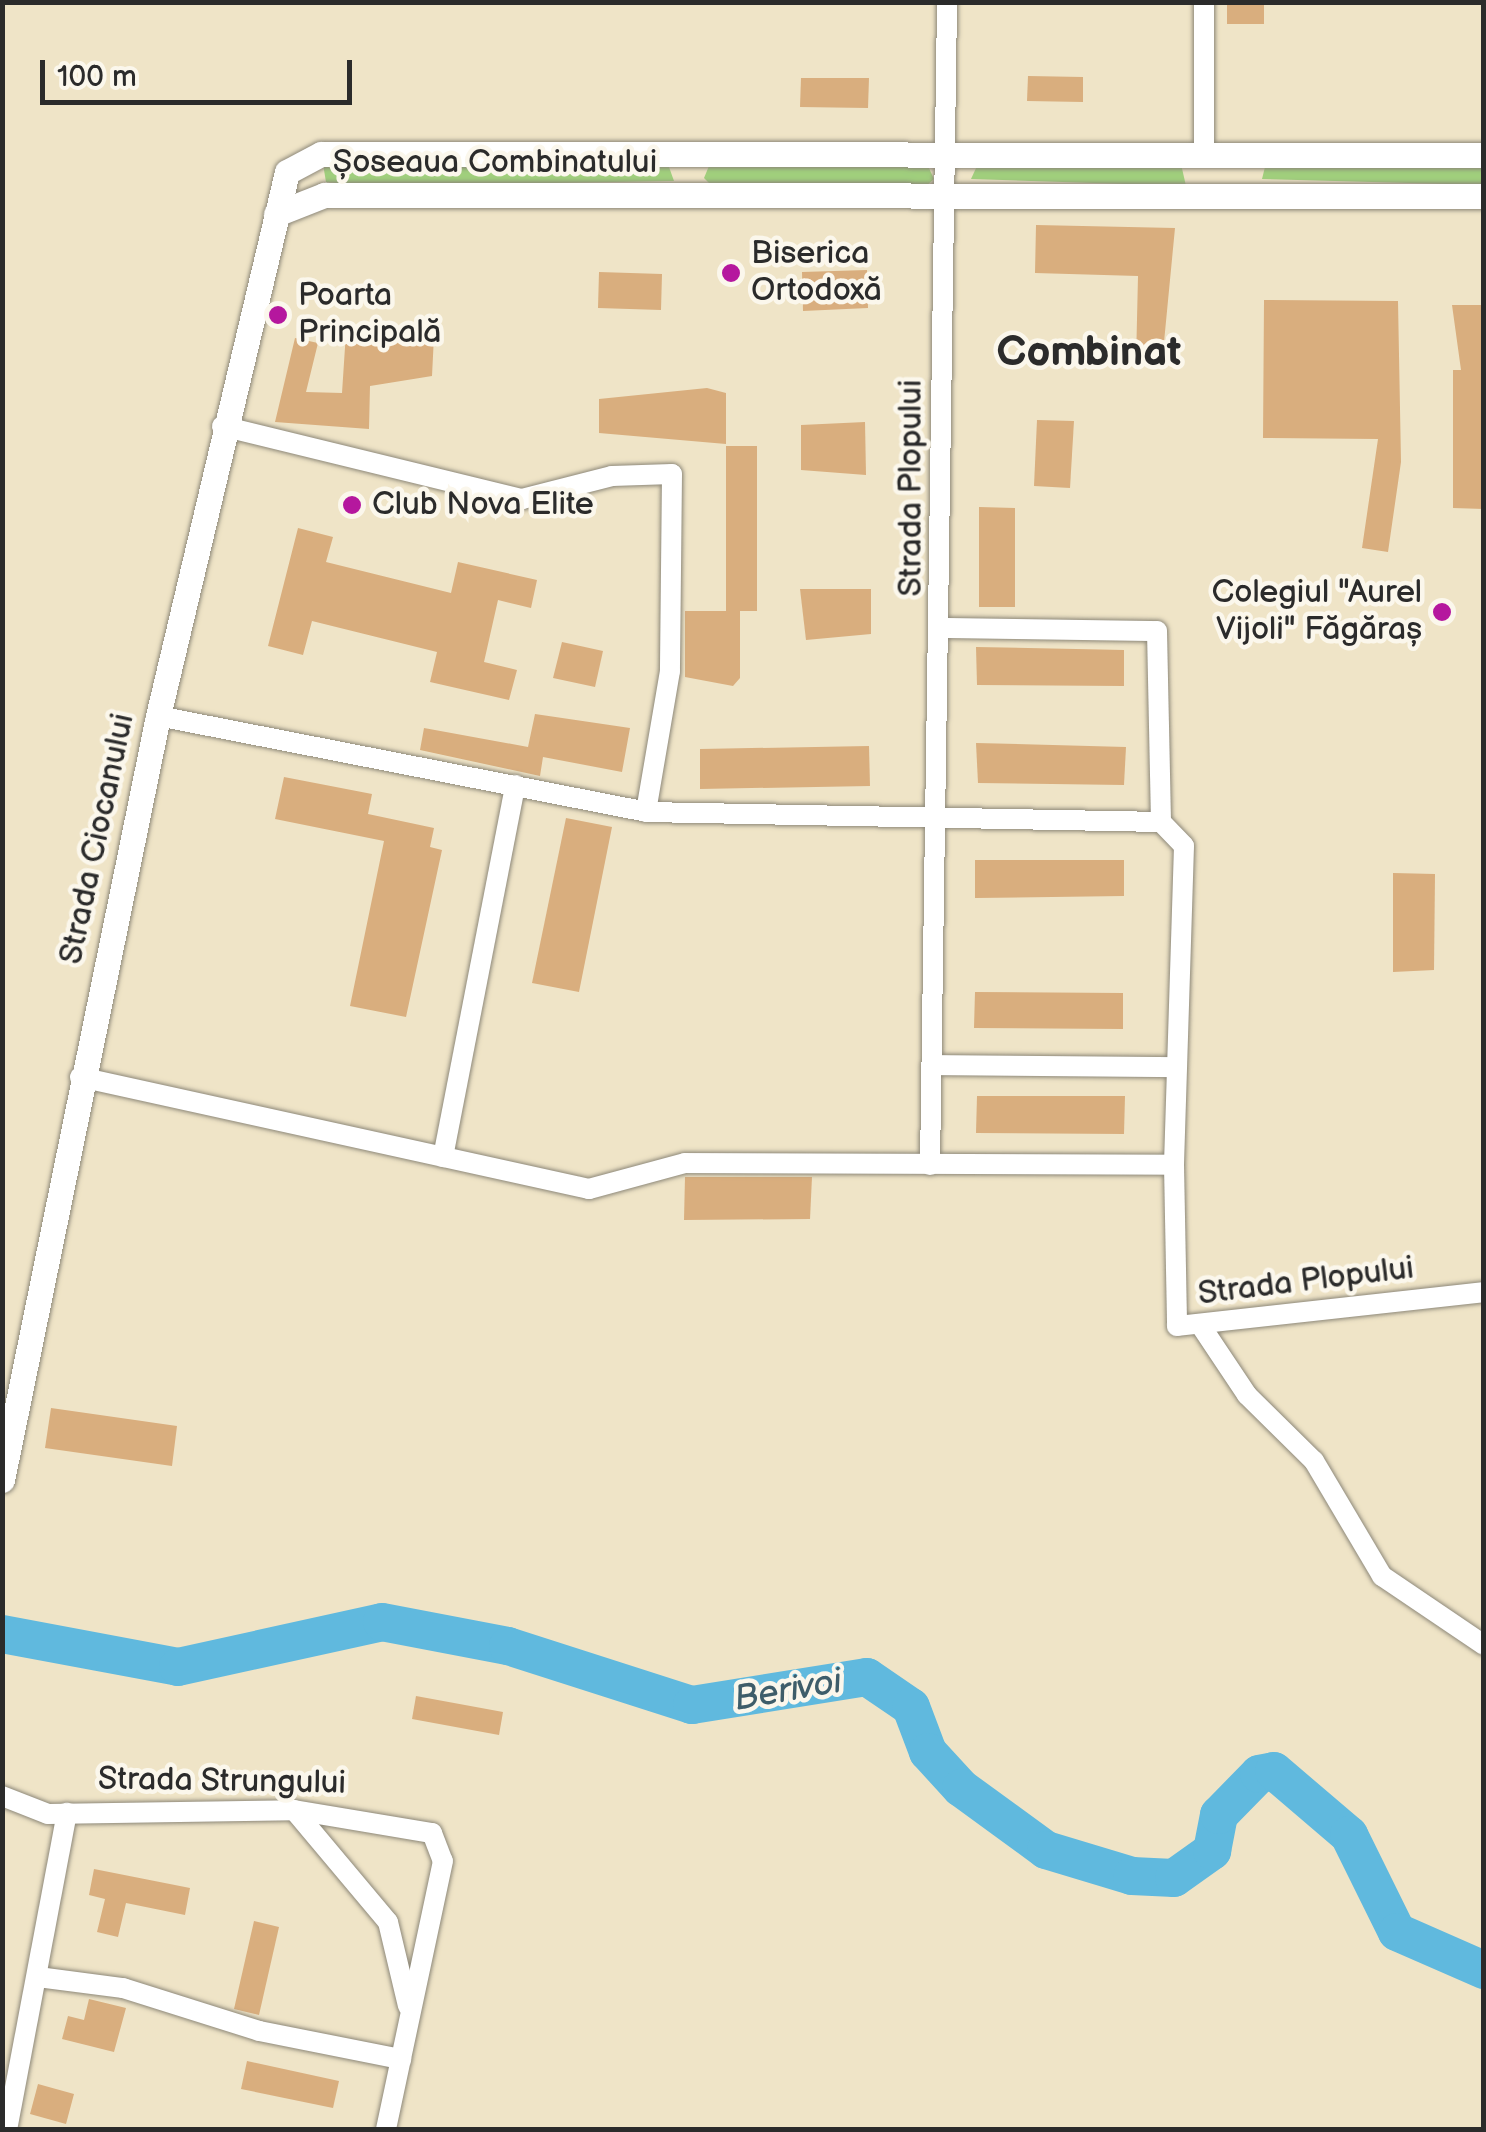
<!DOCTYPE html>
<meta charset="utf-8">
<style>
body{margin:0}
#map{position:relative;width:1486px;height:2132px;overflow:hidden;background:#efe4c7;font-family:"Balsamiq Sans",sans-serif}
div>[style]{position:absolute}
.green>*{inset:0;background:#a0cf7d}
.river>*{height:38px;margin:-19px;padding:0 19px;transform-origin:19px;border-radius:19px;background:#60b9de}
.building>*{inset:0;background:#d9ae7e}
.roads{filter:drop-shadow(0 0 2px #8d8879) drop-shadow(0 0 2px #8d8879)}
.minor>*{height:20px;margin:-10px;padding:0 10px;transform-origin:10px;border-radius:10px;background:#fff}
.major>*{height:25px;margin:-12.5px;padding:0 12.5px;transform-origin:12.5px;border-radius:12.5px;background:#fff}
.dots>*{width:28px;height:28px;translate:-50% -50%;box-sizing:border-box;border:5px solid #fbf7ec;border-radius:50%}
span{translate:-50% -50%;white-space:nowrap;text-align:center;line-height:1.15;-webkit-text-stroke:9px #fbf7ec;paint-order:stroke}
.street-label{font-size:32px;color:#2b2b2b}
.poi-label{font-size:32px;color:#2b2b2b}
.left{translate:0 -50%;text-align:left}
.right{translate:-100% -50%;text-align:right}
.water-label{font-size:35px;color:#3e5d6a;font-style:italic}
.district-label{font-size:42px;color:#2b2b2b;font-weight:700}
.frame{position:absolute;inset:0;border:5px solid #2b2b2b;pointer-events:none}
.scale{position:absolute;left:40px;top:60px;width:312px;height:45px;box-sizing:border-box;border:5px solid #2b2b2b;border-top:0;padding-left:12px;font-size:30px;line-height:35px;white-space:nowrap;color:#2b2b2b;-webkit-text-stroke:8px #fbf7ec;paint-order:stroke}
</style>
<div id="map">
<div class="green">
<i style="clip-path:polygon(323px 164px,669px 167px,674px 181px,366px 186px,326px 182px)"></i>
<i style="clip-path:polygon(1181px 164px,1186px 186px,971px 179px,977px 166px)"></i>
<i style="clip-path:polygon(1483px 165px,1483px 185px,1262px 179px,1265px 167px)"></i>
<i style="clip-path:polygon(709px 166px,928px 166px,934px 179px,926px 186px,712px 186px,704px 178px)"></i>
</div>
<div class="river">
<i style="left:2px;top:1634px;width:179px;rotate:10.6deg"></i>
<i style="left:178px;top:1667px;width:209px;rotate:-12.4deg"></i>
<i style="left:382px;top:1622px;width:128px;rotate:10.8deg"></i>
<i style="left:508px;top:1646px;width:193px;rotate:17.8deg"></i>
<i style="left:692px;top:1705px;width:177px;rotate:-9.1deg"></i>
<i style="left:867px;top:1677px;width:53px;rotate:34.3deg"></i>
<i style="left:911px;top:1707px;width:48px;rotate:69.3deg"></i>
<i style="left:928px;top:1752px;width:49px;rotate:47.5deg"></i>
<i style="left:961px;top:1788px;width:105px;rotate:36.1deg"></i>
<i style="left:1046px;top:1850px;width:90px;rotate:16.8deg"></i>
<i style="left:1132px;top:1876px;width:42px;rotate:2.7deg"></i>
<i style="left:1174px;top:1878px;width:47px;rotate:-35.4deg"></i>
<i style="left:1212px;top:1851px;width:37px;rotate:-79deg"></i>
<i style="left:1219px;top:1815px;width:57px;rotate:-45.7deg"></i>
<i style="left:1259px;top:1774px;width:15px;rotate:-11deg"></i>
<i style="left:1274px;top:1771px;width:99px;rotate:40.5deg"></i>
<i style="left:1349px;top:1835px;width:108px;rotate:63.7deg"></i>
<i style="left:1397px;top:1932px;width:95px;rotate:23.6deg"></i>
</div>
<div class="building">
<i style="clip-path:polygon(1227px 2px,1264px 2px,1264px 24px,1227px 24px)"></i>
<i style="clip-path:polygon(1028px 76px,1083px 77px,1083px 102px,1027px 101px)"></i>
<i style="clip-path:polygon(801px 78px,869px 78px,868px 108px,800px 107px)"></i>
<i style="clip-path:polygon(1036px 225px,1175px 228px,1162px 363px,1136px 362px,1138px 276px,1035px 273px)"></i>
<i style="clip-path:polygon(867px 270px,868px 308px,803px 311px,802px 272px)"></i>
<i style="clip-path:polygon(599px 272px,662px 274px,661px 310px,598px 308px)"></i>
<i style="clip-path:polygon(1264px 300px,1398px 301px,1401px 462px,1388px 552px,1362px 548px,1378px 439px,1263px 438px)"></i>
<i style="clip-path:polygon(1452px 305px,1484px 305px,1484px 509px,1453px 508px,1453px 370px,1461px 370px)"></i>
<i style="clip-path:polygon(346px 332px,434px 336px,432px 376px,370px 386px,369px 429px,275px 422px,295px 338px,318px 343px,306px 392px,342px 393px)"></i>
<i style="clip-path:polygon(707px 388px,726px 393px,726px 444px,599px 433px,599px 399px)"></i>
<i style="clip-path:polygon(1037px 420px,1074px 421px,1070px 488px,1034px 486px)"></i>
<i style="clip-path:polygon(865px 422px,866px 475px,801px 470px,801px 425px)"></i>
<i style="clip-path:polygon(726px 446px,757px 446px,757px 611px,726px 611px)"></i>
<i style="clip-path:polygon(979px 507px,1015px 508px,1015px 607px,979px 607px)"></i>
<i style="clip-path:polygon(298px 528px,333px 537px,326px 562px,451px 593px,458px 562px,537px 580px,531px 608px,498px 600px,484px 662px,517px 670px,509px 700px,430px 682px,437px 652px,312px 621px,303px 655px,268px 646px)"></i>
<i style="clip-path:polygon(800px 589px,871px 589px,871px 634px,806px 640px)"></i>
<i style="clip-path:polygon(685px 611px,740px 611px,740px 678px,733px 686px,685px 677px)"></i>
<i style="clip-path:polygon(562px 642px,603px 651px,595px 687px,553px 678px)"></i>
<i style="clip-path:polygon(976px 647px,1124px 650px,1124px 686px,977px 685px)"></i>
<i style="clip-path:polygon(535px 714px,630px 728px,622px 772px,543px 757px,540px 776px,420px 750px,424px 728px,528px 747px)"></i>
<i style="clip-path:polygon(976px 743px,1126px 747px,1124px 785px,978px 783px)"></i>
<i style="clip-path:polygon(869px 746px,870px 786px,700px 789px,700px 749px)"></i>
<i style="clip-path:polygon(284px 777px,372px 794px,368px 814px,434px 828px,430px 847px,442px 850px,406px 1017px,350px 1006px,384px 841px,275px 819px)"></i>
<i style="clip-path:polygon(566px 818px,612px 827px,579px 992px,532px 983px)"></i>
<i style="clip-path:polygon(975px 860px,1124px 860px,1124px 896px,975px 898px)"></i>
<i style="clip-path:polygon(1393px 873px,1435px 874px,1434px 970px,1393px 972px)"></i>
<i style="clip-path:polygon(975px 992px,1123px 993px,1123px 1029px,974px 1028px)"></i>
<i style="clip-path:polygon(977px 1096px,1125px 1096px,1124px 1134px,976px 1133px)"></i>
<i style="clip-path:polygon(685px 1177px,812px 1177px,810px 1219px,684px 1220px)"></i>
<i style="clip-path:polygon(51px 1408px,177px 1426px,172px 1466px,45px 1448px)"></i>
<i style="clip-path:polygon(416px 1696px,503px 1712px,499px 1735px,412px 1719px)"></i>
<i style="clip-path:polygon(94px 1869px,190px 1888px,185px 1915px,126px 1903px,118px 1937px,97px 1932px,105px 1899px,89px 1895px)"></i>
<i style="clip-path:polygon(254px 1921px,279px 1927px,259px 2015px,234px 2009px)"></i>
<i style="clip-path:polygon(89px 1999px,126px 2008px,114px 2052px,62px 2039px,68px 2016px,84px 2020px)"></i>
<i style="clip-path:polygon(247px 2061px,339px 2081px,333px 2108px,241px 2089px)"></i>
<i style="clip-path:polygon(38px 2084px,74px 2094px,66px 2124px,30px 2114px)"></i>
</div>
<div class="roads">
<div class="minor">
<i style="left:1204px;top:2px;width:155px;rotate:90deg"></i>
<i style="left:222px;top:426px;width:309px;rotate:13.7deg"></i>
<i style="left:522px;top:499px;width:93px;rotate:-14.3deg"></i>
<i style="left:612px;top:476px;width:60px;rotate:-1.9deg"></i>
<i style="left:672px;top:474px;width:197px;rotate:90.6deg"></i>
<i style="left:670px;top:671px;width:143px;rotate:99.7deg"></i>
<i style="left:941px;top:628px;width:216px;rotate:0.8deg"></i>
<i style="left:1157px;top:631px;width:191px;rotate:88.8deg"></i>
<i style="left:158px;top:716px;width:497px;rotate:11.1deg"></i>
<i style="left:646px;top:812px;width:515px;rotate:1.11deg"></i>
<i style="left:1161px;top:822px;width:33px;rotate:46deg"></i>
<i style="left:1184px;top:846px;width:319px;rotate:91.8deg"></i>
<i style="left:934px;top:1065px;width:242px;rotate:0.5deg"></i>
<i style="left:80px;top:1077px;width:521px;rotate:12.41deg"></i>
<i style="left:589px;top:1189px;width:99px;rotate:-15.2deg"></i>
<i style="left:685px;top:1163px;width:489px;rotate:0.2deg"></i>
<i style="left:1174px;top:1165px;width:161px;rotate:88.9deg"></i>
<i style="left:1177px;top:1326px;width:309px;rotate:-6.3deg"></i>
<i style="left:443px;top:1157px;width:379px;rotate:-79deg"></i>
<i style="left:930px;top:1165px;width:1163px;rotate:-89.16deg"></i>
<i style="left:1201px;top:1326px;width:83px;rotate:56.3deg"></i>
<i style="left:1247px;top:1395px;width:94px;rotate:44.6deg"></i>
<i style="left:1314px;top:1461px;width:134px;rotate:59.4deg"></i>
<i style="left:1382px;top:1576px;width:123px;rotate:34.1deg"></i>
<i style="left:2px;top:1796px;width:49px;rotate:21.4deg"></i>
<i style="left:48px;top:1814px;width:246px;rotate:-0.9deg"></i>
<i style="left:294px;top:1810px;width:140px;rotate:9.5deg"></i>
<i style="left:432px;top:1833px;width:30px;rotate:69deg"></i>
<i style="left:443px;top:1861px;width:275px;rotate:102deg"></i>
<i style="left:294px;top:1810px;width:146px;rotate:50deg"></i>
<i style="left:388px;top:1922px;width:86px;rotate:76.6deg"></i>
<i style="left:38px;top:1977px;width:86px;rotate:7.4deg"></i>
<i style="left:123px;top:1988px;width:143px;rotate:17.5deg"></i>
<i style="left:259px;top:2031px;width:145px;rotate:11.2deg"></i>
<i style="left:7px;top:2130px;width:323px;rotate:-79.3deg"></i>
</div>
<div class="major">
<i style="left:276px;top:214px;width:52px;rotate:-21.6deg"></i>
<i style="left:324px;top:195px;width:1160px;rotate:0.05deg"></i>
<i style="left:2px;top:1480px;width:780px;rotate:-78.46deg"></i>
<i style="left:158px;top:716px;width:559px;rotate:-76.66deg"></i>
<i style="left:287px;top:172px;width:38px;rotate:-28deg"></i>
<i style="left:321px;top:154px;width:1163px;rotate:0.05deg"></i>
</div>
</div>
<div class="dots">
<i style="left:731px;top:273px;background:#b5179e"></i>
<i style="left:278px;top:315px;background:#b5179e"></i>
<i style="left:352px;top:505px;background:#b5179e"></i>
<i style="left:1442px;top:612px;background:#b5179e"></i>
</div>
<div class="street-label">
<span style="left:495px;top:163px">Șoseaua Combinatului</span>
<span style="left:912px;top:488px;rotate:-90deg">Strada Plopului</span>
<span style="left:98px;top:839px;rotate:-78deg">Strada Ciocanului</span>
<span style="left:1306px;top:1282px;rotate:-7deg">Strada Plopului</span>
<span style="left:222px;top:1782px;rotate:1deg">Strada Strungului</span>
</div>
<div class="poi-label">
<span class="left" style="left:751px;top:273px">Biserica<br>Ortodoxă</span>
<span class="left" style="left:298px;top:315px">Poarta<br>Principală</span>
<span class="left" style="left:372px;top:505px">Club Nova Elite</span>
<span class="right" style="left:1422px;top:612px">Colegiul "Aurel<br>Vijoli" Făgăraș</span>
</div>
<div class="water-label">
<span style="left:788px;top:1691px;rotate:-10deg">Berivoi</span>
</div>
<div class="district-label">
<span style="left:1089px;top:353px">Combinat</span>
</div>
<div class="frame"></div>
<div class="scale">100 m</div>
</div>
